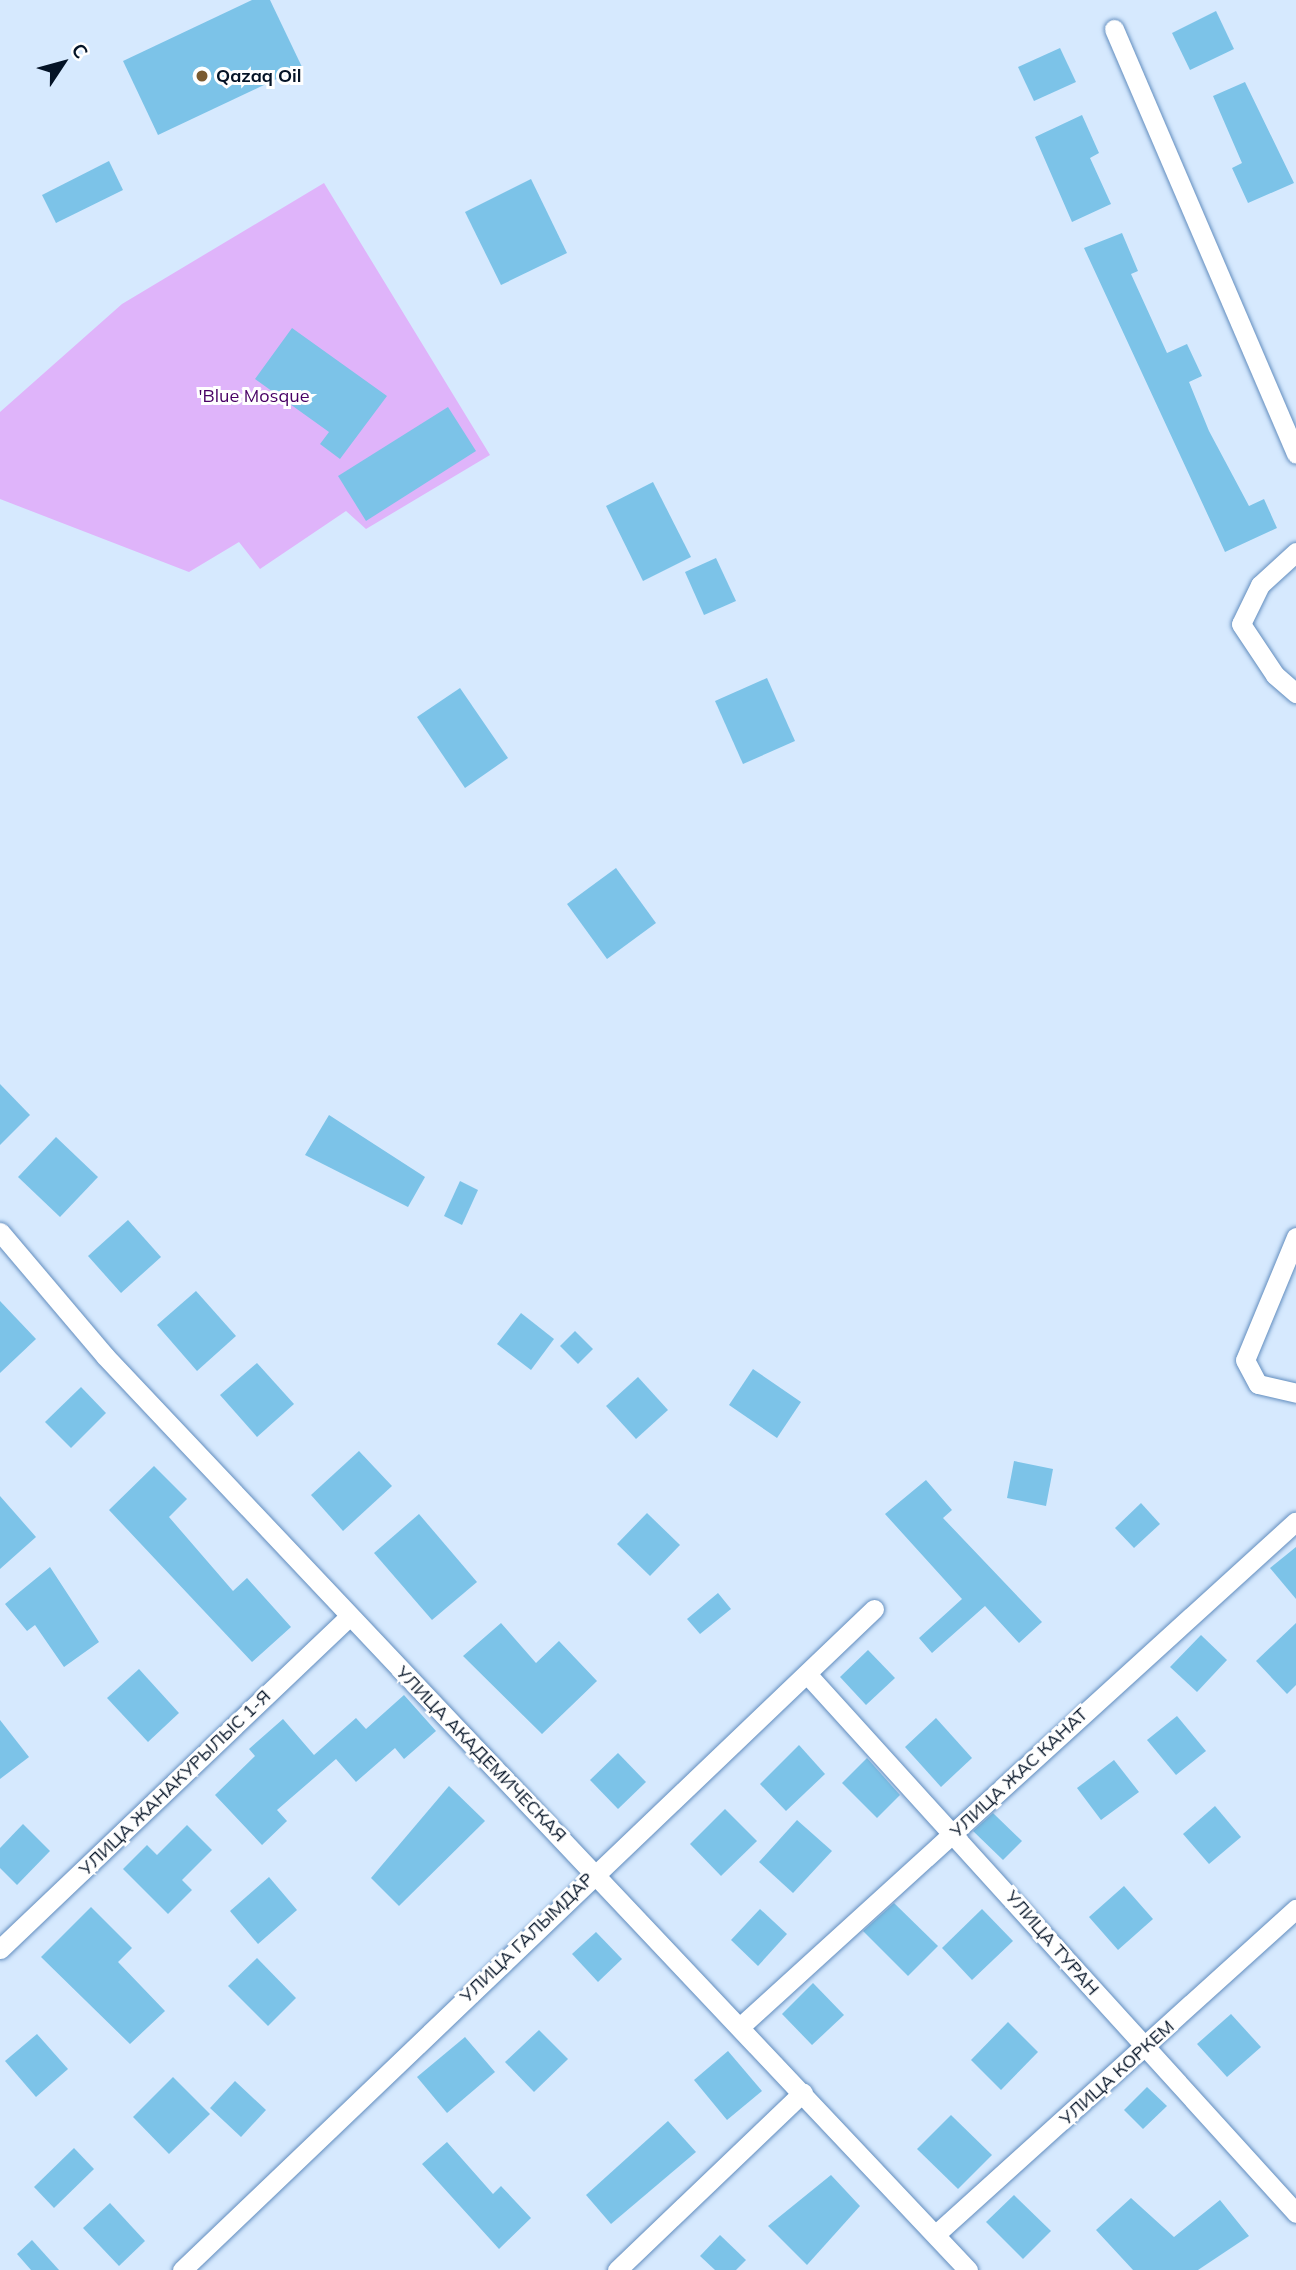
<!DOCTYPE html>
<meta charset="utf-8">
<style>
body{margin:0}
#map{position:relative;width:1296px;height:2270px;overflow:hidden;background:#d6e9fe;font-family:Mulish,sans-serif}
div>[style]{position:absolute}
.green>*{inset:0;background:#dfb4fa}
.building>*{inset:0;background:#7cc3e8}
.roads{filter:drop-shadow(0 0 2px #628dbe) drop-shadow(0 0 2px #628dbe)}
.street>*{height:19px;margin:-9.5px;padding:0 9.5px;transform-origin:9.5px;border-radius:9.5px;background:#fff}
.dots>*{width:19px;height:19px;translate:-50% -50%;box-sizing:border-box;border:4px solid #fff;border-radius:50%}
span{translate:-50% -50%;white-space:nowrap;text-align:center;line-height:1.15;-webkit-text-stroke:6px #fff;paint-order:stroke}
.poi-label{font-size:18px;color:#041326;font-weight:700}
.left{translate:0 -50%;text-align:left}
.park-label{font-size:18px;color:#480064}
.street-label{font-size:18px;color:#041326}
.north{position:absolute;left:28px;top:28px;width:70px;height:70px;-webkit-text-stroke:5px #fff;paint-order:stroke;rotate:54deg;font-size:19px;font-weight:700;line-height:28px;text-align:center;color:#041326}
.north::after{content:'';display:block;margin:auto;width:24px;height:32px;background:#041326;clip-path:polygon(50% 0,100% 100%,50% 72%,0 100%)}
</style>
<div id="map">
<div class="green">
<i style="clip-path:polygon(324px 183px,490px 455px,366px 529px,346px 511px,260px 569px,239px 542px,189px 572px,0 499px,0 412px,122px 304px)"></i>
</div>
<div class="building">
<i style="clip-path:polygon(252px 0,270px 0,302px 67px,158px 135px,123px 61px)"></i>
<i style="clip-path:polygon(1216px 11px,1234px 49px,1190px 70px,1172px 33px)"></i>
<i style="clip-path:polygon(1060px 48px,1076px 82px,1034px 101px,1018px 67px)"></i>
<i style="clip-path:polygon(1245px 82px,1294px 183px,1248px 203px,1232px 168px,1242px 163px,1213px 96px)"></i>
<i style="clip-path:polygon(1082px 115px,1099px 153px,1090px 158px,1111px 204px,1072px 222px,1035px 137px)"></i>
<i style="clip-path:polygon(109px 161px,123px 190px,56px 223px,42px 195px)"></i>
<i style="clip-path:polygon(531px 179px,567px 253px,501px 285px,465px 212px)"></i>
<i style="clip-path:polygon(1122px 233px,1138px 271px,1131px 274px,1167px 353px,1187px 344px,1202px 376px,1189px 382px,1209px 431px,1249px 506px,1264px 499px,1277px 528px,1225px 552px,1084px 248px)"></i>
<i style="clip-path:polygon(292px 328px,387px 396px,340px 459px,320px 444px,329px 432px,255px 379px)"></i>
<i style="clip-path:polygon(448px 407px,476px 451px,366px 521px,338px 476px)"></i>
<i style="clip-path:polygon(653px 482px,691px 557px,643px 581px,606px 506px)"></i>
<i style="clip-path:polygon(716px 558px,736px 601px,704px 615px,685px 572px)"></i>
<i style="clip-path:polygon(767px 678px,795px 741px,743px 764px,715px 701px)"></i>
<i style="clip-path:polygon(460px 688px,508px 758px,465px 788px,417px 717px)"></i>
<i style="clip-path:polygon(616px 868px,656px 923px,607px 959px,567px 904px)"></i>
<i style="clip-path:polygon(0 1084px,30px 1115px,0 1145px)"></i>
<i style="clip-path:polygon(329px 1115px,425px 1177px,408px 1207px,305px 1155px)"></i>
<i style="clip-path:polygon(56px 1137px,98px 1177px,60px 1217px,18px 1177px)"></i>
<i style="clip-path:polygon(460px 1181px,478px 1190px,462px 1225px,444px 1216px)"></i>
<i style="clip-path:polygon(128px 1220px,161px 1257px,121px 1293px,88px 1256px)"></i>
<i style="clip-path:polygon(196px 1291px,236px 1336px,197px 1371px,157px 1325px)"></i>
<i style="clip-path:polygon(0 1301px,36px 1339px,0 1373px)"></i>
<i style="clip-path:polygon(521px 1313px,554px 1339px,531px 1370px,497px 1344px)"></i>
<i style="clip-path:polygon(575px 1331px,593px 1349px,578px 1364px,560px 1346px)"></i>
<i style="clip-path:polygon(257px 1363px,294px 1404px,257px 1437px,220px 1395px)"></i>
<i style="clip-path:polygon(753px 1369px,801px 1402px,777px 1438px,729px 1405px)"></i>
<i style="clip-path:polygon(638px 1377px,668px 1410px,636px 1439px,606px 1406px)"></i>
<i style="clip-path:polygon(81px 1387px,106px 1413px,71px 1448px,45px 1422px)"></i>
<i style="clip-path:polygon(359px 1451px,392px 1486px,343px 1531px,311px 1495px)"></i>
<i style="clip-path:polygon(1014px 1461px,1053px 1469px,1046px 1506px,1007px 1498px)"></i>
<i style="clip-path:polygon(154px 1466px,187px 1499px,169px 1517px,233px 1591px,247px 1578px,291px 1627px,252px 1662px,109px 1510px)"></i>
<i style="clip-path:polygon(926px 1480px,952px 1510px,943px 1518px,1042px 1622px,1019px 1643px,985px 1606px,932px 1653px,919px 1638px,962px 1599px,885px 1514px)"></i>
<i style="clip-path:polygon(0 1496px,36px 1537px,0 1569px)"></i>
<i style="clip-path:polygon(1141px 1503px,1160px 1524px,1134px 1548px,1115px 1528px)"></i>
<i style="clip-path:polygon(647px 1513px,680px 1545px,650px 1576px,617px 1544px)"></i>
<i style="clip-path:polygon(419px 1514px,477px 1582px,432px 1620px,374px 1553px)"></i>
<i style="clip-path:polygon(1296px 1547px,1296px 1599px,1270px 1568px)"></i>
<i style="clip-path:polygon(50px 1567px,99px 1642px,64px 1667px,35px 1625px,27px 1631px,5px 1604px)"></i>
<i style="clip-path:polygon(718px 1593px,731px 1609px,700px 1634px,687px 1619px)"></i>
<i style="clip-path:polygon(501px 1623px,536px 1663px,559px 1641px,597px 1681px,542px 1734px,463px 1656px)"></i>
<i style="clip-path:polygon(1296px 1623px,1296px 1685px,1287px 1694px,1256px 1661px)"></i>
<i style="clip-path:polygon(1201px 1635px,1227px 1660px,1197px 1692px,1170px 1667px)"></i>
<i style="clip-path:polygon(868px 1650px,895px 1678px,866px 1705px,840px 1677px)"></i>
<i style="clip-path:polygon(139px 1669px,179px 1713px,148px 1742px,107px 1698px)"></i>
<i style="clip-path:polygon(404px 1695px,436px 1731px,404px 1759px,395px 1748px,356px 1782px,336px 1759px,277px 1810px,287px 1821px,262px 1845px,215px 1795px,255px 1756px,249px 1749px,283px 1719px,314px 1755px,356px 1718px,366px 1729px)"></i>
<i style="clip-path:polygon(1177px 1716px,1206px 1751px,1176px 1775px,1147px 1740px)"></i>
<i style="clip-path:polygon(936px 1718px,972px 1758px,941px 1787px,905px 1747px)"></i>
<i style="clip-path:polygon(0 1720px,29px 1757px,0 1779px)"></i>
<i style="clip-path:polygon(799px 1745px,825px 1774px,786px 1811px,760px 1784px)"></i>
<i style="clip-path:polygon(618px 1753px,646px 1782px,618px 1809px,590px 1780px)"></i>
<i style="clip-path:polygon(867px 1758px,900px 1795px,877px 1818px,842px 1783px)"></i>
<i style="clip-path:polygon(1114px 1760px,1139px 1792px,1101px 1820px,1077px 1788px)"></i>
<i style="clip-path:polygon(449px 1786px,485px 1821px,399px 1906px,371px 1878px)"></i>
<i style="clip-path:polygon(1215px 1806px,1241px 1837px,1209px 1864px,1183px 1834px)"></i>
<i style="clip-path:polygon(725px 1809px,757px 1841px,721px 1876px,690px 1844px)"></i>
<i style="clip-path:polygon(993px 1813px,1022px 1841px,1003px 1860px,973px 1831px)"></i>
<i style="clip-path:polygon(797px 1820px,832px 1851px,793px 1893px,759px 1862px)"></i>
<i style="clip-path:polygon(23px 1824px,50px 1851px,17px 1885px,0 1868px,0 1848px)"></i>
<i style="clip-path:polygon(187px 1825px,212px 1850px,182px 1880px,192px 1890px,168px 1914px,123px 1869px,147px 1845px,157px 1855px)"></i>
<i style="clip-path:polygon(269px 1877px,297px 1910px,258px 1944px,230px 1911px)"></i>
<i style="clip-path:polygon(1124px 1886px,1153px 1919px,1118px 1950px,1089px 1917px)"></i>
<i style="clip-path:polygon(894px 1903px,938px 1946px,908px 1976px,863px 1931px)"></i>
<i style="clip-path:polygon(91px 1907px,132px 1948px,118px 1962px,165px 2011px,130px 2044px,41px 1957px)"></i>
<i style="clip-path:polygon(760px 1909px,787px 1934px,758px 1966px,731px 1940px)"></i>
<i style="clip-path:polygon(982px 1909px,1013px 1941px,972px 1980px,942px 1948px)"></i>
<i style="clip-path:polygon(596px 1932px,622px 1959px,598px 1982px,572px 1954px)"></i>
<i style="clip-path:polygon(257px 1958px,296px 1998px,268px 2026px,228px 1986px)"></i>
<i style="clip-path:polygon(813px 1983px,844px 2015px,812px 2045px,782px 2014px)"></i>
<i style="clip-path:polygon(1231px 2014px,1261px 2047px,1227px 2077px,1197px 2044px)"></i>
<i style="clip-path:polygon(1008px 2022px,1038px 2052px,1001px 2090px,971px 2060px)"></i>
<i style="clip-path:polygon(539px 2030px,568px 2059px,534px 2092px,505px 2062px)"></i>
<i style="clip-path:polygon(37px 2034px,68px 2069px,36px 2097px,5px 2061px)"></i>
<i style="clip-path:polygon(465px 2037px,495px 2072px,447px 2113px,417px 2077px)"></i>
<i style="clip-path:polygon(728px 2051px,762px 2091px,727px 2120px,694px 2080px)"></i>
<i style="clip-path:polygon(173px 2077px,210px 2114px,169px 2154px,133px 2117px)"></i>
<i style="clip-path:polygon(235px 2081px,266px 2110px,241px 2137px,210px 2108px)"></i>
<i style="clip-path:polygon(1147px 2087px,1167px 2106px,1143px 2129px,1124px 2110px)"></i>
<i style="clip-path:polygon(951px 2115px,992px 2155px,958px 2189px,917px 2149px)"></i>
<i style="clip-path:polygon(668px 2121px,696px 2152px,611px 2224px,586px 2195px)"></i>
<i style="clip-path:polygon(447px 2142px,493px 2194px,501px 2186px,531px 2218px,499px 2249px,422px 2164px)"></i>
<i style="clip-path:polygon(74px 2148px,94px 2169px,54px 2208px,34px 2187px)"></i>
<i style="clip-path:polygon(831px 2175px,860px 2206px,807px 2265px,768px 2226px)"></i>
<i style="clip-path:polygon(1014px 2195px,1051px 2231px,1023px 2259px,986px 2222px)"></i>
<i style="clip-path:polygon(1131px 2198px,1174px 2237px,1220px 2200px,1249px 2236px,1198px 2270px,1133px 2270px,1096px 2230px)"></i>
<i style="clip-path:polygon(110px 2203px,145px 2241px,119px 2266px,83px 2228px)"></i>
<i style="clip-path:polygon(720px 2235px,746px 2260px,736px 2270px,715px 2270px,700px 2256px)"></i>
<i style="clip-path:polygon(32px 2240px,59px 2270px,31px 2270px,17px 2254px)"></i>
</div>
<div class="roads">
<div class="street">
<i style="left:1114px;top:29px;width:462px;rotate:66.8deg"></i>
<i style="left:1296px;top:552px;width:49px;rotate:137.5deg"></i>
<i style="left:1260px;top:585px;width:43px;rotate:116deg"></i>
<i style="left:1241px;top:624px;width:61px;rotate:56.3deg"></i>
<i style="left:1275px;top:675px;width:28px;rotate:41deg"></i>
<i style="left:0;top:1232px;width:162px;rotate:49.7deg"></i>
<i style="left:105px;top:1356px;width:1257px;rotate:46.64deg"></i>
<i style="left:1296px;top:1237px;width:133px;rotate:112.5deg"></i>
<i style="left:1245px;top:1360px;width:27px;rotate:62deg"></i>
<i style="left:1258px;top:1384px;width:39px;rotate:13deg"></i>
<i style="left:807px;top:1674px;width:728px;rotate:47.78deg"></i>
<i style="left:0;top:1949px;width:482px;rotate:-43.6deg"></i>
<i style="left:742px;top:2025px;width:748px;rotate:-42.29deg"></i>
<i style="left:936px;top:2234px;width:485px;rotate:-42.1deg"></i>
<i style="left:182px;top:2270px;width:957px;rotate:-43.69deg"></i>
<i style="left:617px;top:2270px;width:257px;rotate:-43.7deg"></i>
</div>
</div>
<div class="dots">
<i style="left:202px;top:76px;background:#7a5a30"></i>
</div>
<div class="poi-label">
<span class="left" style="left:216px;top:76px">Qazaq Oil</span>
</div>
<div class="park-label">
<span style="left:254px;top:396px">'Blue Mosque</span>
</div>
<div class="street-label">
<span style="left:481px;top:1754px;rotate:46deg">УЛИЦА АКАДЕМИЧЕСКАЯ</span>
<span style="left:1019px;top:1773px;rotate:-43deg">УЛИЦА ЖАС КАНАТ</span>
<span style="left:175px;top:1783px;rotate:-44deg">УЛИЦА ЖАНАКУРЫЛЫС 1-Я</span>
<span style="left:527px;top:1938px;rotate:-44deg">УЛИЦА ГАЛЫМДАР</span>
<span style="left:1052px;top:1943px;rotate:49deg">УЛИЦА ТУРАН</span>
<span style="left:1117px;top:2073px;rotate:-42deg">УЛИЦА КОРКЕМ</span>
</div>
<div class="north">С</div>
</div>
